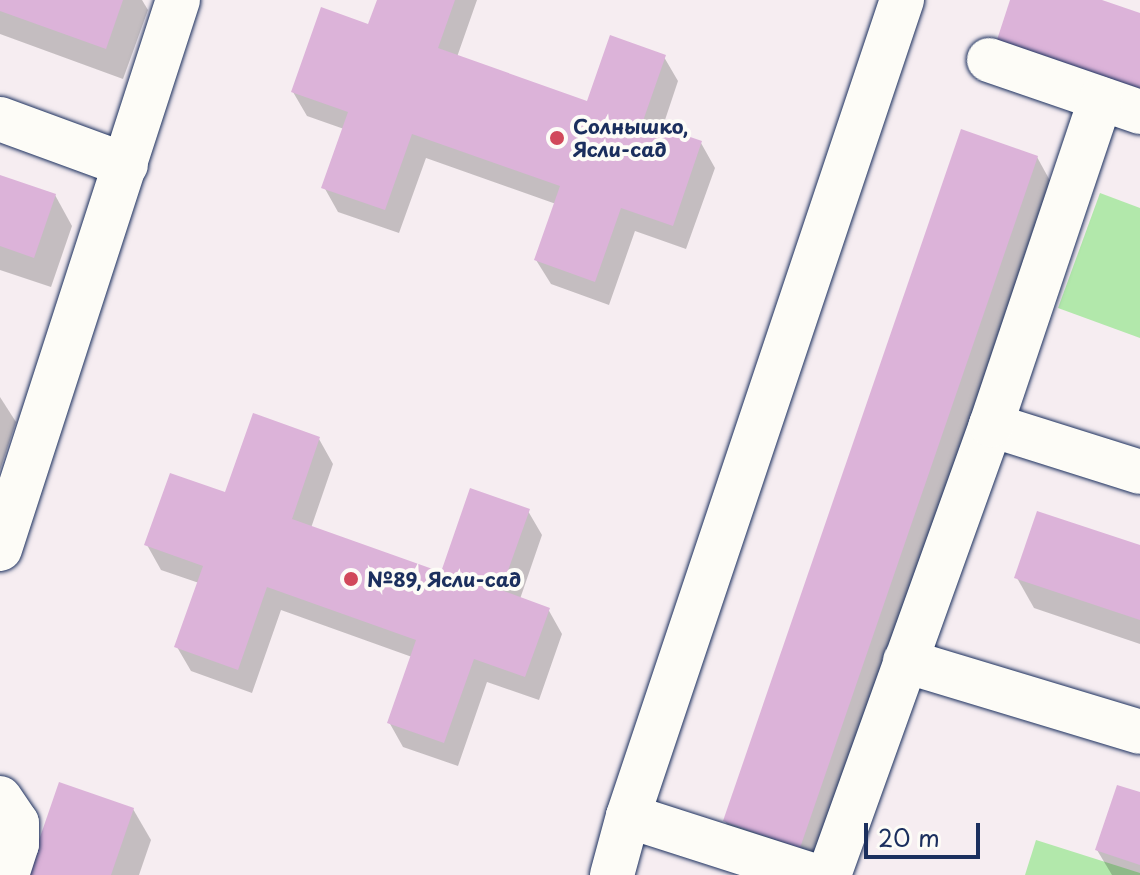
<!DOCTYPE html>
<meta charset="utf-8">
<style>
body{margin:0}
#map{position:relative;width:1140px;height:875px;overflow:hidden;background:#f6edf1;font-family:"Playpen Sans",sans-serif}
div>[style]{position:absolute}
.green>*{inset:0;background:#b2e8ab}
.shadow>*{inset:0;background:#0003}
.building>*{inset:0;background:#dcb3d9}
.roads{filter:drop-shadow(0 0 2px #1b2f5e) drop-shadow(0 0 2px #1b2f5e)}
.minor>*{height:44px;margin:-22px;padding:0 22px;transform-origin:22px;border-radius:22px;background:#fdfcf7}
.dots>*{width:22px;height:22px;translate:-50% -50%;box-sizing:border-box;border:4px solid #fdfcf7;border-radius:50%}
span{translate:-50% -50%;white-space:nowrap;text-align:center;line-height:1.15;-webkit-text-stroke:8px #fdfcf7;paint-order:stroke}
.poi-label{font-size:20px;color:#1b2f5e;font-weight:700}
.left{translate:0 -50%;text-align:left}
.scale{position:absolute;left:864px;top:823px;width:116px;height:36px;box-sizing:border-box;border:4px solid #1b2f5e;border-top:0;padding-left:10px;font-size:24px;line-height:28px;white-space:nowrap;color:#1b2f5e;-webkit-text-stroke:6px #fdfcf7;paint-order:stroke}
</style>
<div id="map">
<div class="green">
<i style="clip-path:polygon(1100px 193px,1140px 208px,1140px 338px,1058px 308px)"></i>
<i style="clip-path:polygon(1036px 840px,1140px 873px,1140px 875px,1025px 875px)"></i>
</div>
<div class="shadow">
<i style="clip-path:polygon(0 0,142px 0,148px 10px,123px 79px,0 34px)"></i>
<i style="clip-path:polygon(379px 0,477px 0,457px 57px,588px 103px,664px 57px,678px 81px,662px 129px,701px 143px,715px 168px,686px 249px,635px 231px,609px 305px,551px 284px,536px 260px,556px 204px,426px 158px,399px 233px,338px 212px,324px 187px,344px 129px,307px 116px,293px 92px,370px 27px)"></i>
<i style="clip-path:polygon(1037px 157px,1054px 188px,818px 875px,743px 852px,725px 821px)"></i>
<i style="clip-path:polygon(0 177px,55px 195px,72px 226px,51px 287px,0 270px)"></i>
<i style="clip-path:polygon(0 397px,16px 422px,0 470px)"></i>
<i style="clip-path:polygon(319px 439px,333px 464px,311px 528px,442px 574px,528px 511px,542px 535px,520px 599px,548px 609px,562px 634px,539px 700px,487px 682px,458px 766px,403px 747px,389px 722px,412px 657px,281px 610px,252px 693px,191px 671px,177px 647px,199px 583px,161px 570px,147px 545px)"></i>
<i style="clip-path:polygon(1140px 548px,1140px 644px,1034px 608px,1017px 578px)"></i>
<i style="clip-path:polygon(1140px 794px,1140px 875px,1112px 875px,1097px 850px)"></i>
<i style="clip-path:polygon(133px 809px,151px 840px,139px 875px,29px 875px)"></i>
</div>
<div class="building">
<i style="clip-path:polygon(0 0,123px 0,106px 49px,0 11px)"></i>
<i style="clip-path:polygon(377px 0,455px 0,438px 48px,587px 101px,610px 35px,666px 55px,643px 121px,702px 141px,673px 226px,621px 208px,595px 282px,534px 260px,560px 186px,412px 134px,385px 210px,321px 188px,348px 112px,291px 92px,321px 7px,368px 24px)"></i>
<i style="clip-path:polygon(1010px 0,1102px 0,1140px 13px,1140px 96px,995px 46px)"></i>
<i style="clip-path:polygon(961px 129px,1038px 156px,800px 848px,723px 821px)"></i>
<i style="clip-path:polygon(0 175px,56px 194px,34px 258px,0 246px)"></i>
<i style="clip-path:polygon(253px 413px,320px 437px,292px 519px,441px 572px,470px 488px,530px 509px,501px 590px,550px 608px,525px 677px,474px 659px,444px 743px,387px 723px,416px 640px,267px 587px,238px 670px,174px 647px,203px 566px,144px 545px,170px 473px,225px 492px)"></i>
<i style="clip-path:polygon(1037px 511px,1140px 545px,1140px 620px,1014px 578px)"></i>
<i style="clip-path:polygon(59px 782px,134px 808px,111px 875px,27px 875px)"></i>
<i style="clip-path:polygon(1117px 785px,1140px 792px,1140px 865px,1095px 850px)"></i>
</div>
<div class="roads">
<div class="minor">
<i style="left:989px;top:60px;width:160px;rotate:19deg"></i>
<i style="left:0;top:119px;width:134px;rotate:20.1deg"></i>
<i style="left:991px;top:425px;width:156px;rotate:17.5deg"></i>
<i style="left:0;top:549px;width:577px;rotate:-72.04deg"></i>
<i style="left:905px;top:661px;width:245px;rotate:16.8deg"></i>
<i style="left:0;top:798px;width:30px;rotate:56deg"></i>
<i style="left:17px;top:823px;width:21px;rotate:90deg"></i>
<i style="left:17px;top:844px;width:33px;rotate:108deg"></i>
<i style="left:628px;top:816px;width:193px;rotate:17.8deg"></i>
<i style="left:612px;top:875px;width:61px;rotate:-74.8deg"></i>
<i style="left:628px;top:816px;width:861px;rotate:-71.44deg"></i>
<i style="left:829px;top:875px;width:478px;rotate:-70.2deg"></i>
<i style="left:991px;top:425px;width:344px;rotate:-71.4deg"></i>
</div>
</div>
<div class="dots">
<i style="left:557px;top:138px;background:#d1495b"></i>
<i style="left:351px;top:579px;background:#d1495b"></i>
</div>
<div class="poi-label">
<span class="left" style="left:573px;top:138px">Солнышко,<br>Ясли-сад</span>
<span class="left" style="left:367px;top:579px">№89, Ясли-сад</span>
</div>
<div class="scale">20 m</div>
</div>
